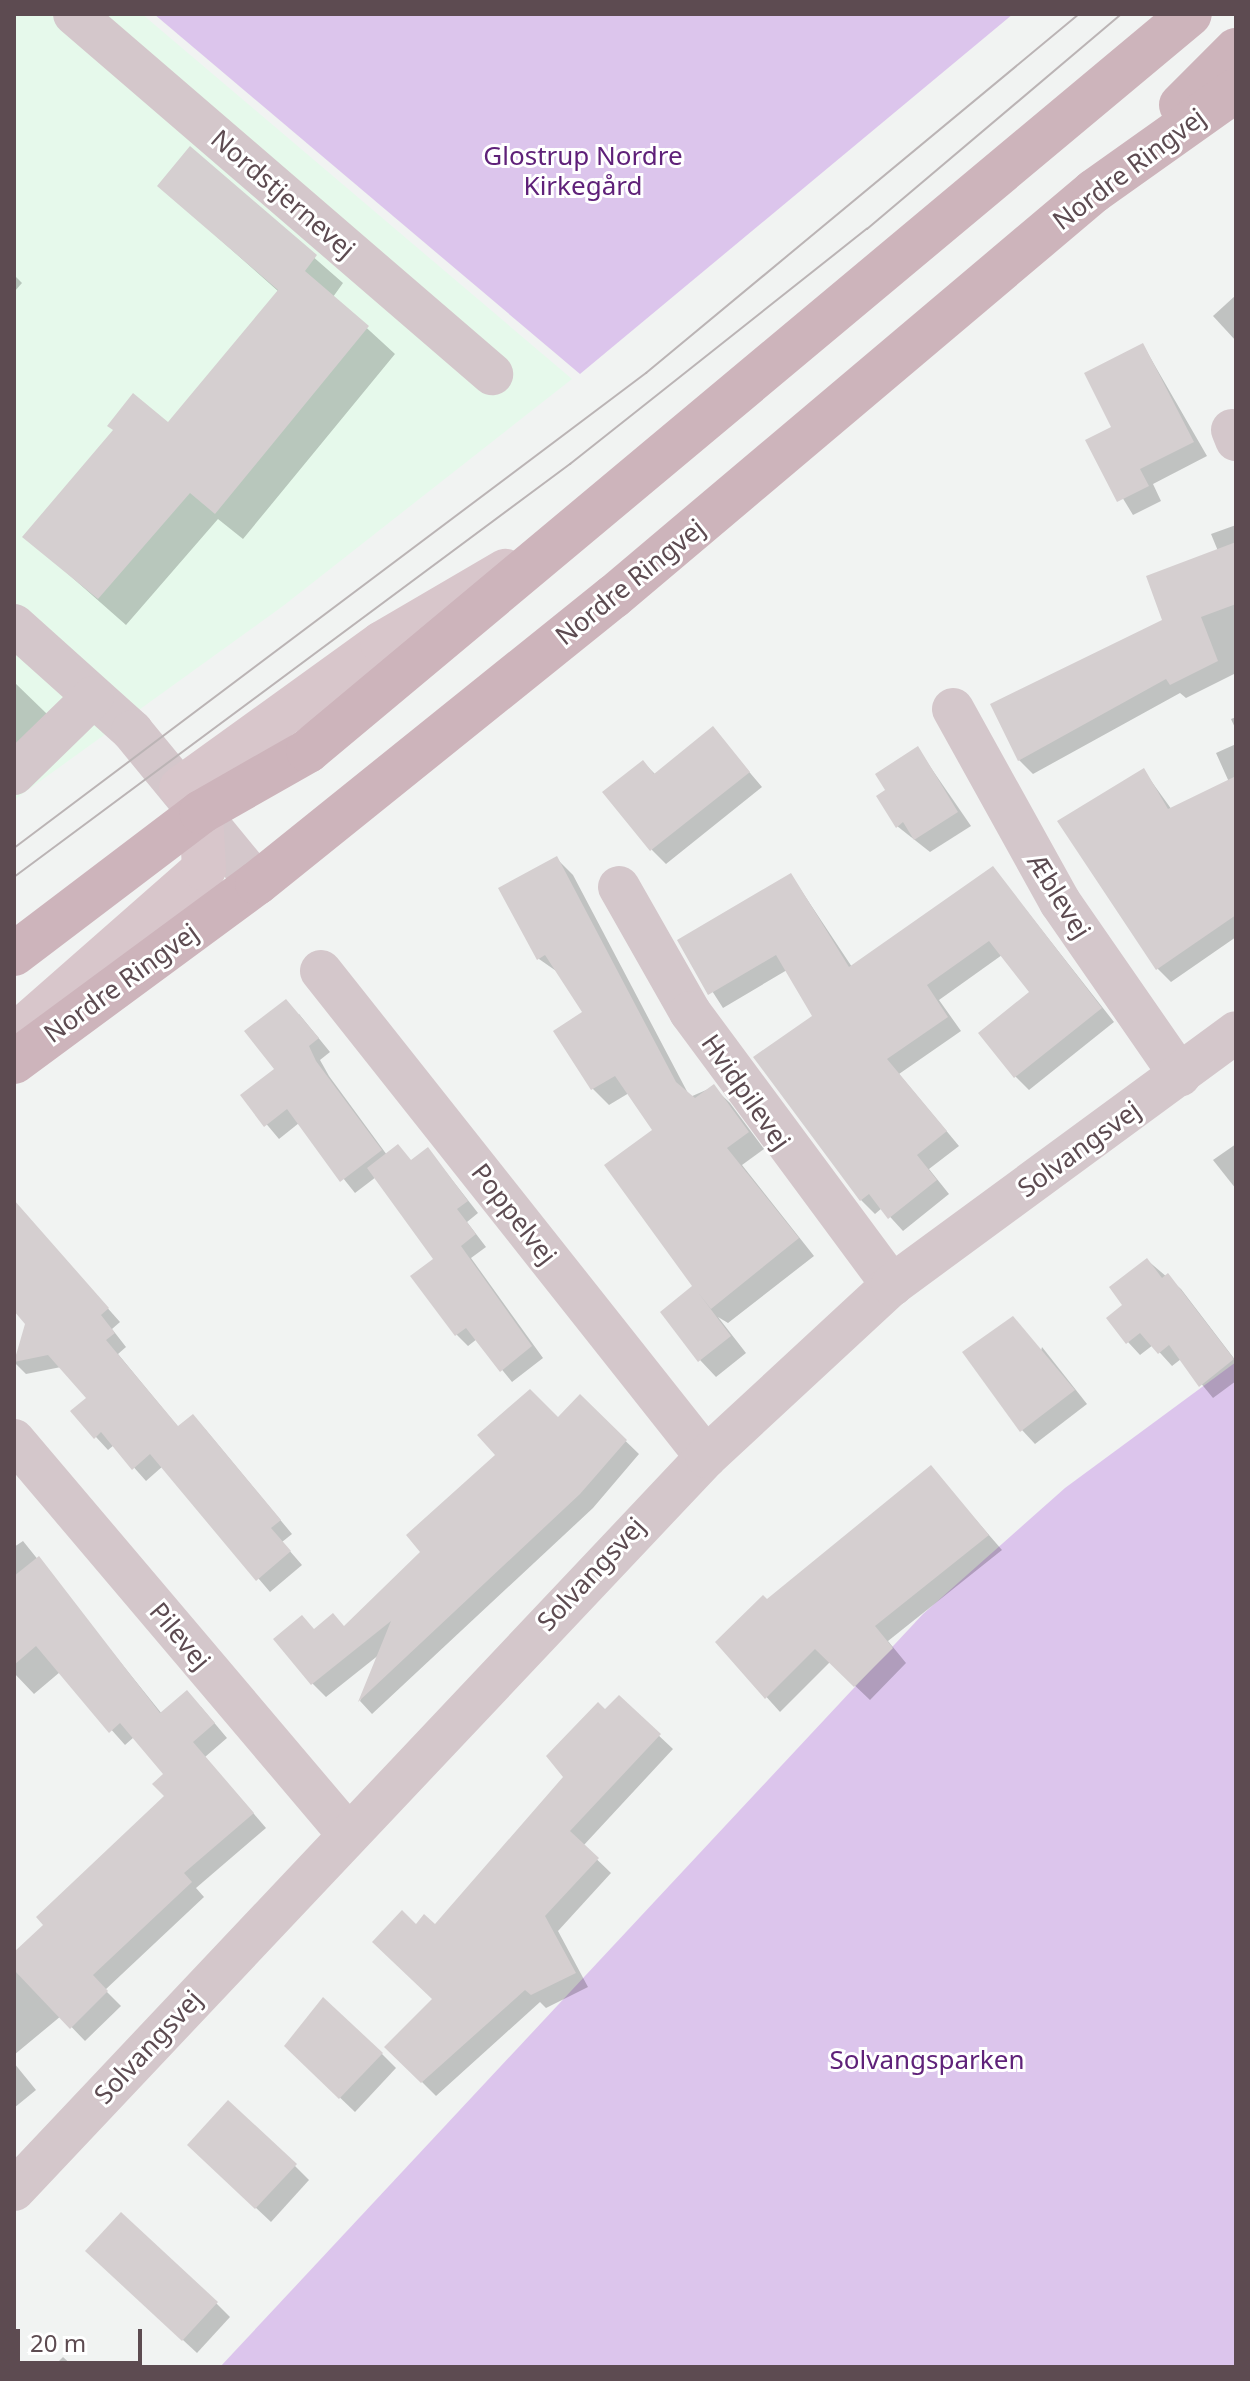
<!DOCTYPE html>
<meta charset="utf-8">
<style>
body{margin:0}
#map{position:relative;width:1250px;height:2381px;overflow:hidden;background:#f1f3f2;font-family:"Noto Sans",sans-serif}
div>[style]{position:absolute}
.medical>*{inset:0;background:#e6f9eb}
.green>*{inset:0;background:#dcc5ec}
.shadow>*{inset:0;background:#0003}
.building>*{inset:0;background:#d5cfd0}
.street>*{height:42px;margin:-21px;padding:0 21px;transform-origin:21px;border-radius:21px;background:#d4c7cb}
.secondary>*{height:44px;margin:-22px;padding:0 22px;transform-origin:22px;border-radius:22px;background:#d8c6cb}
.primary>*{height:44px;margin:-22px;padding:0 22px;transform-origin:22px;border-radius:22px;background:#cdb4bb}
.tram>*{height:2px;margin:-1px;padding:0 1px;transform-origin:1px;border-radius:1px;background:#bbb4b5}
span{translate:-50% -50%;white-space:nowrap;text-align:center;line-height:1.15;-webkit-text-stroke:6px #fff;paint-order:stroke}
.park-label{font-size:26px;color:#5f2179}
.street-label{font-size:26px;color:#5d4b51}
.frame{position:absolute;inset:0;border:16px solid #5d4b51;pointer-events:none}
.scale{position:absolute;left:16px;top:2329px;width:126px;height:36px;box-sizing:border-box;border:4px solid #5d4b51;border-top:0;padding-left:10px;font-size:24px;line-height:28px;white-space:nowrap;color:#5d4b51;-webkit-text-stroke:6px #fff;paint-order:stroke}
</style>
<div id="map">
<div class="medical">
<i style="clip-path:polygon(14px 14px,142px 14px,572px 379px,283px 606px,14px 800px)"></i>
</div>
<div class="green">
<i style="clip-path:polygon(154px 14px,1013px 14px,580px 374px)"></i>
<i style="clip-path:polygon(1236px 1362px,1236px 2367px,220px 2367px,923px 1614px,1065px 1488px)"></i>
</div>
<div class="shadow">
<i style="clip-path:polygon(190px 149px,343px 283px,333px 297px,395px 354px,243px 539px,218px 519px,126px 625px,25px 536px,168px 425px,279px 292px,160px 186px)"></i>
<i style="clip-path:polygon(14px 275px,22px 283px,14px 292px)"></i>
<i style="clip-path:polygon(1236px 295px,1236px 341px,1213px 316px)"></i>
<i style="clip-path:polygon(1143px 345px,1207px 456px,1153px 484px,1161px 501px,1133px 515px,1088px 441px,1114px 428px)"></i>
<i style="clip-path:polygon(1236px 525px,1236px 673px,1186px 698px,1180px 693px,1033px 774px,1019px 760px,1165px 621px,1218px 551px,1211px 534px)"></i>
<i style="clip-path:polygon(14px 682px,47px 714px,14px 750px)"></i>
<i style="clip-path:polygon(1236px 717px,1236px 730px,1231px 719px)"></i>
<i style="clip-path:polygon(713px 729px,762px 787px,666px 864px,652px 850px,643px 762px,656px 775px)"></i>
<i style="clip-path:polygon(1236px 744px,1236px 937px,1171px 982px,1157px 968px,1144px 771px,1172px 810px,1229px 782px,1216px 753px)"></i>
<i style="clip-path:polygon(918px 749px,971px 826px,930px 852px,897px 826px,887px 791px)"></i>
<i style="clip-path:polygon(557px 859px,573px 875px,690px 1097px,713px 1087px,730px 1103px,764px 1149px,742px 1165px,814px 1256px,728px 1323px,718px 1317px,746px 1353px,716px 1377px,700px 1360px,695px 1286px,655px 1131px,629px 1093px,609px 1105px,593px 1089px,585px 1013px,559px 973px,539px 959px,500px 889px)"></i>
<i style="clip-path:polygon(993px 868px,1114px 1022px,1029px 1090px,1015px 1076px,1032px 992px,1002px 955px,939px 1000px,961px 1031px,899px 1074px,959px 1146px,929px 1169px,949px 1194px,903px 1231px,882px 1208px,875px 1214px,861px 1200px,756px 1057px,815px 1017px,787px 970px,723px 1008px,680px 941px,791px 875px,852px 967px)"></i>
<i style="clip-path:polygon(299px 1014px,330px 1052px,320px 1060px,329px 1076px,387px 1155px,412px 1161px,428px 1149px,478px 1213px,467px 1222px,486px 1247px,471px 1258px,543px 1358px,512px 1382px,477px 1339px,468px 1346px,457px 1335px,435px 1260px,376px 1177px,355px 1193px,299px 1123px,279px 1139px,243px 1096px,276px 1069px)"></i>
<i style="clip-path:polygon(1236px 1144px,1236px 1189px,1213px 1160px)"></i>
<i style="clip-path:polygon(14px 1203px,120px 1322px,112px 1329px,126px 1347px,118px 1354px,179px 1428px,205px 1429px,292px 1534px,282px 1542px,302px 1565px,270px 1592px,163px 1466px,146px 1481px,114px 1445px,108px 1450px,96px 1437px,88px 1399px,61px 1367px,26px 1374px,14px 1362px,28px 1324px,14px 1306px)"></i>
<i style="clip-path:polygon(1147px 1260px,1181px 1289px,1236px 1361px,1236px 1381px,1213px 1398px,1181px 1359px,1172px 1366px,1153px 1345px,1140px 1355px,1128px 1342px,1125px 1305px)"></i>
<i style="clip-path:polygon(1042px 1347px,1087px 1404px,1035px 1444px,1022px 1430px)"></i>
<i style="clip-path:polygon(580px 1397px,639px 1454px,593px 1508px,372px 1714px,360px 1701px,380px 1654px,326px 1697px,312px 1683px,315px 1631px,345px 1628px)"></i>
<i style="clip-path:polygon(931px 1468px,1002px 1550px,888px 1641px,906px 1663px,870px 1700px,830px 1662px,780px 1712px,718px 1643px)"></i>
<i style="clip-path:polygon(23px 1541px,162px 1714px,201px 1707px,227px 1738px,205px 1757px,266px 1828px,196px 1888px,204px 1897px,105px 1990px,121px 2006px,85px 2041px,61px 2016px,14px 2055px,14px 1960px,167px 1797px,166px 1774px,134px 1737px,125px 1745px,60px 1672px,34px 1694px,14px 1673px,14px 1547px)"></i>
<i style="clip-path:polygon(619px 1698px,673px 1749px,583px 1846px,611px 1873px,558px 1931px,588px 1987px,546px 2008px,540px 2002px,436px 2096px,387px 2047px,434px 2000px,416px 1927px,435px 1927px,565px 1778px)"></i>
<i style="clip-path:polygon(286px 2046px,382px 2054px,396px 2068px,355px 2112px)"></i>
<i style="clip-path:polygon(14px 2063px,36px 2090px,14px 2108px)"></i>
<i style="clip-path:polygon(204px 2159px,295px 2166px,309px 2180px,271px 2222px)"></i>
<i style="clip-path:polygon(102px 2265px,216px 2303px,230px 2317px,197px 2353px)"></i>
<i style="clip-path:polygon(63px 2357px,74px 2367px,53px 2367px)"></i>
</div>
<div class="building">
<i style="clip-path:polygon(190px 146px,317px 255px,305px 271px,369px 326px,215px 514px,190px 493px,98px 599px,22px 537px,113px 430px,107px 426px,133px 393px,168px 422px,278px 290px,157px 186px)"></i>
<i style="clip-path:polygon(1143px 343px,1194px 442px,1140px 469px,1149px 486px,1117px 502px,1085px 440px,1111px 427px,1084px 373px)"></i>
<i style="clip-path:polygon(1236px 542px,1236px 604px,1201px 617px,1218px 661px,1170px 685px,1166px 679px,1018px 761px,990px 704px,1162px 620px,1146px 576px)"></i>
<i style="clip-path:polygon(713px 726px,750px 772px,650px 851px,602px 792px,643px 760px,654px 774px)"></i>
<i style="clip-path:polygon(918px 746px,958px 812px,914px 840px,903px 822px,896px 828px,876px 796px,885px 790px,875px 774px)"></i>
<i style="clip-path:polygon(1144px 768px,1168px 809px,1236px 776px,1236px 915px,1156px 970px,1057px 821px)"></i>
<i style="clip-path:polygon(557px 856px,676px 1082px,695px 1098px,714px 1084px,749px 1132px,727px 1148px,799px 1238px,711px 1309px,697px 1291px,731px 1336px,698px 1362px,660px 1312px,692px 1286px,604px 1165px,652px 1130px,615px 1076px,591px 1090px,553px 1031px,582px 1012px,545px 955px,537px 960px,498px 888px)"></i>
<i style="clip-path:polygon(993px 866px,1102px 1008px,1014px 1078px,978px 1033px,1029px 992px,989px 941px,927px 985px,948px 1017px,887px 1059px,947px 1131px,917px 1155px,937px 1180px,888px 1219px,869px 1194px,860px 1201px,753px 1057px,812px 1016px,776px 955px,708px 995px,677px 940px,791px 873px,849px 967px)"></i>
<i style="clip-path:polygon(286px 999px,319px 1038px,309px 1046px,316px 1061px,382px 1150px,340px 1182px,287px 1109px,264px 1127px,240px 1095px,274px 1069px,244px 1031px)"></i>
<i style="clip-path:polygon(398px 1144px,411px 1160px,428px 1147px,468px 1201px,457px 1209px,476px 1234px,461px 1246px,532px 1346px,500px 1372px,466px 1328px,455px 1336px,410px 1276px,433px 1259px,367px 1168px)"></i>
<i style="clip-path:polygon(14px 1200px,109px 1308px,101px 1315px,115px 1333px,106px 1340px,178px 1426px,193px 1414px,281px 1520px,271px 1528px,291px 1551px,256px 1581px,150px 1454px,132px 1470px,101px 1432px,94px 1439px,70px 1411px,86px 1398px,48px 1355px,14px 1362px,25px 1324px,14px 1311px)"></i>
<i style="clip-path:polygon(1147px 1258px,1162px 1278px,1168px 1273px,1234px 1359px,1199px 1387px,1169px 1345px,1158px 1354px,1140px 1333px,1126px 1344px,1106px 1318px,1122px 1305px,1109px 1287px)"></i>
<i style="clip-path:polygon(1013px 1316px,1075px 1390px,1020px 1432px,962px 1352px)"></i>
<i style="clip-path:polygon(530px 1389px,558px 1417px,580px 1394px,627px 1440px,580px 1494px,358px 1702px,391px 1621px,311px 1685px,273px 1639px,302px 1615px,314px 1629px,333px 1613px,344px 1626px,420px 1552px,406px 1535px,495px 1455px,477px 1435px)"></i>
<i style="clip-path:polygon(931px 1465px,989px 1535px,875px 1626px,893px 1648px,854px 1687px,815px 1649px,765px 1699px,715px 1642px,763px 1595px,767px 1599px)"></i>
<i style="clip-path:polygon(39px 1556px,160px 1713px,187px 1690px,215px 1723px,193px 1742px,254px 1813px,184px 1873px,192px 1882px,93px 1975px,108px 1991px,70px 2029px,14px 1970px,14px 1952px,43px 1925px,36px 1917px,164px 1796px,152px 1784px,163px 1774px,120px 1723px,109px 1733px,36px 1646px,14px 1665px,14px 1576px)"></i>
<i style="clip-path:polygon(619px 1695px,661px 1734px,570px 1831px,599px 1858px,545px 1916px,576px 1973px,531px 1995px,525px 1990px,421px 2083px,384px 2047px,432px 1999px,372px 1942px,402px 1910px,416px 1924px,424px 1914px,435px 1924px,563px 1777px,546px 1756px,598px 1702px,605px 1709px)"></i>
<i style="clip-path:polygon(323px 1997px,383px 2053px,339px 2099px,284px 2046px)"></i>
<i style="clip-path:polygon(228px 2100px,297px 2164px,255px 2209px,187px 2145px)"></i>
<i style="clip-path:polygon(121px 2212px,218px 2302px,182px 2341px,85px 2251px)"></i>
</div>
<div class="street">
<i style="left:74px;top:14px;width:552px;rotate:40.74deg"></i>
<i style="left:1232px;top:430px;width:11px;rotate:68deg"></i>
<i style="left:14px;top:625px;width:159px;rotate:41.9deg"></i>
<i style="left:132px;top:731px;width:197px;rotate:50.6deg"></i>
<i style="left:953px;top:709px;width:221px;rotate:61deg"></i>
<i style="left:1060px;top:902px;width:211px;rotate:55.3deg"></i>
<i style="left:14px;top:774px;width:110px;rotate:-44.3deg"></i>
<i style="left:619px;top:887px;width:144px;rotate:60.4deg"></i>
<i style="left:690px;top:1012px;width:340px;rotate:53.5deg"></i>
<i style="left:321px;top:971px;width:620px;rotate:51.61deg"></i>
<i style="left:14px;top:1440px;width:515px;rotate:49.72deg"></i>
<i style="left:14px;top:2190px;width:1008px;rotate:-46.65deg"></i>
<i style="left:706px;top:1457px;width:253px;rotate:-42.8deg"></i>
<i style="left:892px;top:1285px;width:427px;rotate:-36.3deg"></i>
</div>
<div class="secondary">
<i style="left:181px;top:788px;width:248px;rotate:-35.8deg"></i>
<i style="left:382px;top:643px;width:143px;rotate:-30.3deg"></i>
<i style="left:14px;top:1036px;width:253px;rotate:-41.3deg"></i>
<i style="left:204px;top:869px;width:57px;rotate:-93deg"></i>
</div>
<div class="primary">
<i style="left:1181px;top:105px;width:78px;rotate:-45deg"></i>
<i style="left:14px;top:954px;width:235px;rotate:-37.2deg"></i>
<i style="left:201px;top:812px;width:123px;rotate:-29.7deg"></i>
<i style="left:308px;top:751px;width:1149px;rotate:-39.88deg"></i>
<i style="left:14px;top:1062px;width:302px;rotate:-36.4deg"></i>
<i style="left:257px;top:883px;width:457px;rotate:-38.8deg"></i>
<i style="left:613px;top:597px;width:629px;rotate:-40.17deg"></i>
<i style="left:1094px;top:191px;width:174px;rotate:-35.4deg"></i>
</div>
<div class="tram">
<i style="left:14px;top:848px;width:791px;rotate:-36.93deg"></i>
<i style="left:646px;top:373px;width:562px;rotate:-39.66deg"></i>
<i style="left:14px;top:877px;width:693px;rotate:-36.61deg"></i>
<i style="left:570px;top:464px;width:379px;rotate:-38.4deg"></i>
<i style="left:867px;top:229px;width:333px;rotate:-40.2deg"></i>
</div>
<div class="park-label">
<span style="left:583px;top:171px">Glostrup Nordre<br>Kirkegård</span>
<span style="left:927px;top:2060px">Solvangsparken</span>
</div>
<div class="street-label">
<span style="left:1129px;top:169px;rotate:-37deg">Nordre Ringvej</span>
<span style="left:283px;top:194px;rotate:41deg">Nordstjernevej</span>
<span style="left:630px;top:582px;rotate:-39deg">Nordre Ringvej</span>
<span style="left:1059px;top:896px;rotate:58deg">Æblevej</span>
<span style="left:121px;top:983px;rotate:-36deg">Nordre Ringvej</span>
<span style="left:746px;top:1092px;rotate:55deg">Hvidpilevej</span>
<span style="left:1079px;top:1149px;rotate:-36deg">Solvangsvej</span>
<span style="left:514px;top:1214px;rotate:52deg">Poppelvej</span>
<span style="left:591px;top:1574px;rotate:-47deg">Solvangsvej</span>
<span style="left:180px;top:1636px;rotate:50deg">Pilevej</span>
<span style="left:148px;top:2047px;rotate:-47deg">Solvangsvej</span>
</div>
<div class="frame"></div>
<div class="scale">20 m</div>
</div>
